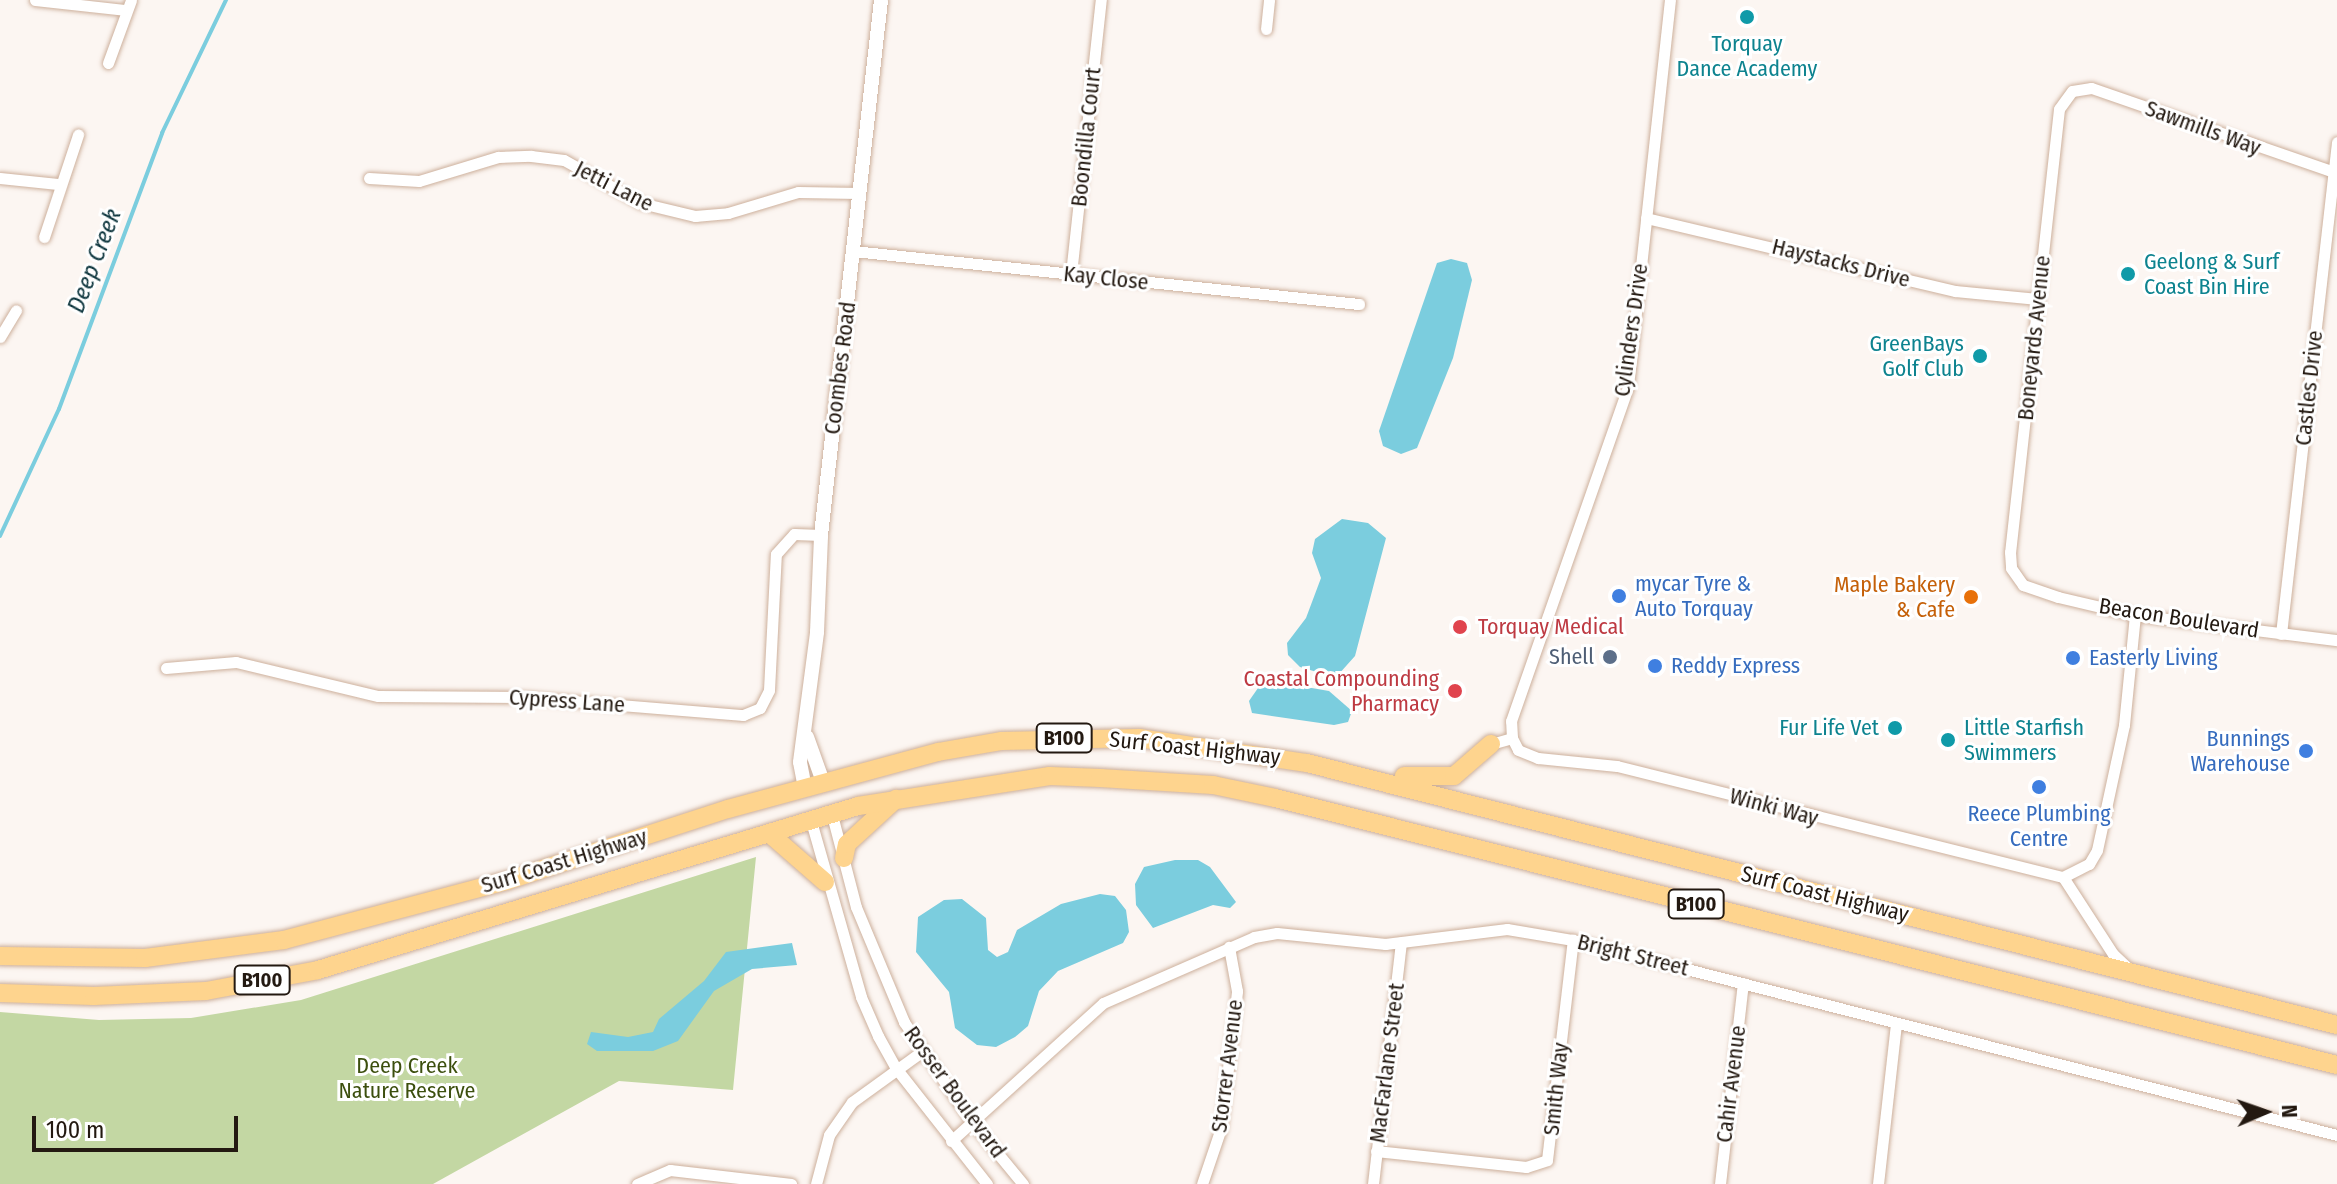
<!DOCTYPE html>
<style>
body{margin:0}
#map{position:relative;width:2337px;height:1184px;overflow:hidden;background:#fcf6f2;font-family:"Fira Sans Condensed",sans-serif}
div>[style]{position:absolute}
.green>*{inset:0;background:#c3d7a3}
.water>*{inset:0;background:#7bcdde}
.stream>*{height:4px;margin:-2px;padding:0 2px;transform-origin:2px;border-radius:2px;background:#7bcdde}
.roads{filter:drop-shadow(0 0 2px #cdb09c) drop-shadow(0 0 2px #cdb09c)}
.minor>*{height:11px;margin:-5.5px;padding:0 5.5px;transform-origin:5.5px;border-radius:5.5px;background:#fff}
.tertiary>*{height:14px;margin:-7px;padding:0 7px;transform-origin:7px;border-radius:7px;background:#fff}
.primary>*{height:18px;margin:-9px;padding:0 9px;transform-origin:9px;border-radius:9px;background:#fed48e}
.dots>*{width:22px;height:22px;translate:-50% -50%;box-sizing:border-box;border:4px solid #fff;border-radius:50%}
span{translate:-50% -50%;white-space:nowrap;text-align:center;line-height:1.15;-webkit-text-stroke:6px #fff;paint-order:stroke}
.shield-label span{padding:2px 6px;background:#fff;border:2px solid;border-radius:6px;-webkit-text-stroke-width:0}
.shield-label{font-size:20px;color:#231911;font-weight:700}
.culture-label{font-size:22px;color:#0d838f}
.left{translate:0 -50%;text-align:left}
.right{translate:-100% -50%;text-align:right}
.street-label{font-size:22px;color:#231911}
.shop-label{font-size:22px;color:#366cbe}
.food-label{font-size:22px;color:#c56008}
.health-label{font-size:22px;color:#be3a42}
.service-label{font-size:22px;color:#4e5e75}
.park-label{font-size:22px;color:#3c4f0e}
.water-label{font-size:24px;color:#0d353d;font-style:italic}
.north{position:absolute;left:2225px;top:1072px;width:80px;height:80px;-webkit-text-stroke:6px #fff;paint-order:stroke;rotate:88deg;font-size:22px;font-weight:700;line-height:32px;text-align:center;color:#231911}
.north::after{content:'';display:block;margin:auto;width:28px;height:36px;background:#231911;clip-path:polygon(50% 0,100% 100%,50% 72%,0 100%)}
.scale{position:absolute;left:32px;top:1116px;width:206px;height:36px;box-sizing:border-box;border:4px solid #231911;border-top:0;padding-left:10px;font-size:24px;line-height:28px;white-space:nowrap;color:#231911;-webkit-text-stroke:6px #fff;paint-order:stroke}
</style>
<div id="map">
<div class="green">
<i style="clip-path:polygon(756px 857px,733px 1090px,619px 1081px,433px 1184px,0 1184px,0 1012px,99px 1020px,191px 1018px,301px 1000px)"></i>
</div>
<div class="water">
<i style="clip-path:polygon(1451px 259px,1467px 263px,1472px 280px,1453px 358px,1417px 448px,1401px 454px,1383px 446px,1379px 431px,1437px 263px)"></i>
<i style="clip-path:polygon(1342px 519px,1368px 523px,1386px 538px,1355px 656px,1338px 675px,1320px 673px,1300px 667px,1288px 655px,1287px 643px,1306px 618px,1321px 578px,1312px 553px,1315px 539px)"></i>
<i style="clip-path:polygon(1277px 682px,1329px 691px,1352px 711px,1348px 722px,1334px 725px,1252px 713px,1249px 701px,1258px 688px)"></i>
<i style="clip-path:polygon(1175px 860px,1198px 860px,1210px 867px,1236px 902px,1230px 908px,1213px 905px,1153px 928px,1136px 905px,1135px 884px,1144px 867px)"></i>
<i style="clip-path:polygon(1100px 894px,1115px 896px,1126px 910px,1129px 932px,1123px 943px,1058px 971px,1039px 991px,1028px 1026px,1015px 1037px,996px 1047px,977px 1045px,955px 1028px,949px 992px,916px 952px,918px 917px,944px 900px,962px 899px,986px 918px,988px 950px,997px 957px,1008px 952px,1017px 930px,1061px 904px)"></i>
<i style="clip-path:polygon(792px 943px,797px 965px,752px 969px,714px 991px,678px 1041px,653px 1051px,597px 1051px,587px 1044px,591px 1032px,628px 1037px,653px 1032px,659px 1019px,704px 981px,726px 952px)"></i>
</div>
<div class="stream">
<i style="left:0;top:536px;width:140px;rotate:-65.1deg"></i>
<i style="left:59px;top:409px;width:295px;rotate:-69.5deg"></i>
<i style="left:162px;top:133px;width:148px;rotate:-64.3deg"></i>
</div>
<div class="roads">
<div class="minor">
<i style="left:35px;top:0;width:92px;rotate:6.3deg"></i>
<i style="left:1266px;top:29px;width:29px;rotate:-84deg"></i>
<i style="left:108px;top:63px;width:67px;rotate:-69.9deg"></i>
<i style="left:2334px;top:172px;width:257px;rotate:-160.9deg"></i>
<i style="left:2091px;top:88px;width:19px;rotate:171deg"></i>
<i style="left:2072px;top:91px;width:22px;rotate:126deg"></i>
<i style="left:2059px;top:109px;width:446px;rotate:96.3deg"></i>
<i style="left:2010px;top:552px;width:16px;rotate:86deg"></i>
<i style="left:2011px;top:568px;width:21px;rotate:55deg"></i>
<i style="left:2023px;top:585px;width:37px;rotate:19deg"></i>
<i style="left:2058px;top:597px;width:79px;rotate:13.2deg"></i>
<i style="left:2135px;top:615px;width:204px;rotate:7.1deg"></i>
<i style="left:0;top:178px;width:58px;rotate:5.9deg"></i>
<i style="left:369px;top:178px;width:50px;rotate:3.4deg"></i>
<i style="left:419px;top:181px;width:83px;rotate:-16.9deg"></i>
<i style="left:498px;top:157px;width:33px;rotate:-2deg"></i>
<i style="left:531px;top:156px;width:33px;rotate:7deg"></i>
<i style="left:564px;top:160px;width:88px;rotate:29.2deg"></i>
<i style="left:641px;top:203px;width:56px;rotate:13.5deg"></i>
<i style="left:695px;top:216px;width:33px;rotate:-5deg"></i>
<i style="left:728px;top:213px;width:73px;rotate:-16.7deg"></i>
<i style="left:798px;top:192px;width:61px;rotate:0.9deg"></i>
<i style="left:1646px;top:218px;width:318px;rotate:13.3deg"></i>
<i style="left:1955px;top:291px;width:83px;rotate:5.5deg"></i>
<i style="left:44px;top:237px;width:108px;rotate:-71.6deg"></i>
<i style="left:853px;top:251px;width:509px;rotate:5.98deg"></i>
<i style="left:1071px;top:274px;width:276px;rotate:-83.8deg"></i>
<i style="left:0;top:337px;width:31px;rotate:-59deg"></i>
<i style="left:2281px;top:634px;width:495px;rotate:-83.5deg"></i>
<i style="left:166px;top:668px;width:70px;rotate:-4.9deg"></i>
<i style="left:236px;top:662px;width:146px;rotate:13.5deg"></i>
<i style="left:378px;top:696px;width:145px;rotate:0.4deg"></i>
<i style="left:523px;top:697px;width:221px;rotate:4.7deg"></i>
<i style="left:743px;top:715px;width:18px;rotate:-22deg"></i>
<i style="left:760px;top:708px;width:20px;rotate:-63deg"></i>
<i style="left:769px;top:690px;width:136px;rotate:-87.1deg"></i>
<i style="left:776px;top:554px;width:27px;rotate:-48deg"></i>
<i style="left:794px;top:534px;width:27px;rotate:2deg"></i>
<i style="left:1512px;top:738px;width:17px;rotate:-93deg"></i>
<i style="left:1511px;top:721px;width:355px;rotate:-70.7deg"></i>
<i style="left:1628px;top:386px;width:388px;rotate:-83.8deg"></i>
<i style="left:1491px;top:744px;width:22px;rotate:-16deg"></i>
<i style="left:1512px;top:738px;width:13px;rotate:63deg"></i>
<i style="left:1518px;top:750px;width:22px;rotate:22deg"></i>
<i style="left:1538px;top:758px;width:79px;rotate:5.8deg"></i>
<i style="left:1617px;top:766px;width:460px;rotate:14deg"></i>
<i style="left:2063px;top:877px;width:29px;rotate:-27deg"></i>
<i style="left:2089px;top:864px;width:16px;rotate:-60deg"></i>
<i style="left:2097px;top:850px;width:128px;rotate:-77.8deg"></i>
<i style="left:2124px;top:725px;width:111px;rotate:-84.3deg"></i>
<i style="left:832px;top:815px;width:95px;rotate:75.4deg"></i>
<i style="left:856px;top:907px;width:125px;rotate:67.3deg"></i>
<i style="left:904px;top:1022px;width:120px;rotate:55.9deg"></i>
<i style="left:971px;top:1121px;width:82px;rotate:50.5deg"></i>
<i style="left:811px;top:821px;width:183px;rotate:74.1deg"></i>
<i style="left:861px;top:997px;width:43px;rotate:66.4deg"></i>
<i style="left:878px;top:1036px;width:35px;rotate:61deg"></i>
<i style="left:895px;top:1067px;width:149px;rotate:51.8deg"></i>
<i style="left:2063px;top:877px;width:92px;rotate:57deg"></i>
<i style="left:2113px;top:954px;width:23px;rotate:43deg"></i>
<i style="left:951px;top:1141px;width:205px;rotate:-42.2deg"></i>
<i style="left:1103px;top:1003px;width:165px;rotate:-23.6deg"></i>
<i style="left:1254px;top:937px;width:23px;rotate:-10deg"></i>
<i style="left:1277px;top:933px;width:109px;rotate:5.8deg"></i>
<i style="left:1385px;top:944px;width:123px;rotate:-7deg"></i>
<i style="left:1507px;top:929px;width:67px;rotate:9.5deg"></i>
<i style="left:1573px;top:940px;width:788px;rotate:14.32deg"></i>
<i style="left:1376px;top:1151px;width:151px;rotate:6.1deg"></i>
<i style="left:1526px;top:1167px;width:22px;rotate:-18deg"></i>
<i style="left:1547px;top:1160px;width:222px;rotate:-83.3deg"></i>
<i style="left:637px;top:1184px;width:36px;rotate:-23deg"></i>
<i style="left:670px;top:1170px;width:122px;rotate:6.6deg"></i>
<i style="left:816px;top:1184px;width:51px;rotate:-75.1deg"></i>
<i style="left:829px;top:1135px;width:40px;rotate:-55.1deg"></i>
<i style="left:852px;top:1102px;width:85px;rotate:-35.9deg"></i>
<i style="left:1202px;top:1184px;width:59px;rotate:-71.3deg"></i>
<i style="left:1221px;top:1128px;width:138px;rotate:-83.3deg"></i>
<i style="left:1237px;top:991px;width:45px;rotate:-100.3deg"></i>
<i style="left:1373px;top:1184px;width:243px;rotate:-83.4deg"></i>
<i style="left:1720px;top:1184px;width:202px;rotate:-83.5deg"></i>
<i style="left:1878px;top:1184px;width:162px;rotate:-83.6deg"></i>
</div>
<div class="tertiary">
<i style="left:807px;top:737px;width:48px;rotate:70.4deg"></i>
<i style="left:805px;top:788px;width:26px;rotate:-101deg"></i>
<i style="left:800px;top:762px;width:131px;rotate:-82.5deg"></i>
<i style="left:817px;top:632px;width:97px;rotate:-87.6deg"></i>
<i style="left:821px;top:535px;width:538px;rotate:-83.6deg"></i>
</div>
<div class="primary">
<i style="left:1404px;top:776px;width:50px"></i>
<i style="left:1454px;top:776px;width:49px;rotate:-40.9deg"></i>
<i style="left:770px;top:834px;width:73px;rotate:41.1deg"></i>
<i style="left:844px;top:858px;width:14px;rotate:-78deg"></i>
<i style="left:847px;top:844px;width:67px;rotate:-42.6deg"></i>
<i style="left:0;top:956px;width:145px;rotate:0.8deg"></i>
<i style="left:145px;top:958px;width:140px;rotate:-7.4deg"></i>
<i style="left:284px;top:940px;width:230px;rotate:-14.9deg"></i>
<i style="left:506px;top:881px;width:233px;rotate:-18deg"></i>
<i style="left:728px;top:809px;width:218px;rotate:-15.2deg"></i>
<i style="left:938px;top:752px;width:65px;rotate:-9.8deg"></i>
<i style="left:1002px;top:741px;width:137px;rotate:-1.3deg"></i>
<i style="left:1139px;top:738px;width:170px;rotate:8.5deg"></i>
<i style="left:1307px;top:763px;width:1063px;rotate:14.27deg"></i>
<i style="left:0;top:993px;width:94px;rotate:1.8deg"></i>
<i style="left:94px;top:996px;width:112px;rotate:-2.6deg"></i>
<i style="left:206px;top:991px;width:114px;rotate:-10.6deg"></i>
<i style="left:318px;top:970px;width:564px;rotate:-16.89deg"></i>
<i style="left:858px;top:806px;width:194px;rotate:-8.9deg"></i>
<i style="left:1050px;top:776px;width:50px;rotate:2.3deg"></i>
<i style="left:1100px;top:778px;width:113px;rotate:3.5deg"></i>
<i style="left:1213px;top:785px;width:63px;rotate:11.8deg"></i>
<i style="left:1275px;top:798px;width:1095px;rotate:14.11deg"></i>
</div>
</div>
<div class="dots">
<i style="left:1747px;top:17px;background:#0f9aa8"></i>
<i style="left:2128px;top:274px;background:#0f9aa8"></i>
<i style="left:1980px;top:356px;background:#0f9aa8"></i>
<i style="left:1619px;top:596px;background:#3f7fe0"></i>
<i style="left:1971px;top:597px;background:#e8710a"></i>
<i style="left:1460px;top:627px;background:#e0444e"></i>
<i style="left:1610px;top:657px;background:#5c6f8a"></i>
<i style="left:2073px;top:658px;background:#3f7fe0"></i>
<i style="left:1655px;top:666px;background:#3f7fe0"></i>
<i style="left:1455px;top:691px;background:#e0444e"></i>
<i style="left:1895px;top:728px;background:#0f9aa8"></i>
<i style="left:1948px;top:740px;background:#0f9aa8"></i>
<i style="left:2306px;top:751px;background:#3f7fe0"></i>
<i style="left:2039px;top:787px;background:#3f7fe0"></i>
</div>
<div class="shield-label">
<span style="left:1064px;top:738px">B100</span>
<span style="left:1696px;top:904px">B100</span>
<span style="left:262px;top:980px">B100</span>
</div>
<div class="culture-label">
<span style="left:1747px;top:56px">Torquay<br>Dance Academy</span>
<span class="left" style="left:2144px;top:274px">Geelong &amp; Surf<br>Coast Bin Hire</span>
<span class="right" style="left:1964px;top:356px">GreenBays<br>Golf Club</span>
<span class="left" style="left:1964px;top:740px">Little Starfish<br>Swimmers</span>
<span class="right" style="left:1879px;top:728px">Fur Life Vet</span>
</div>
<div class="street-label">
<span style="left:2203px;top:128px;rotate:20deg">Sawmills Way</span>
<span style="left:1086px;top:137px;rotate:-84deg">Boondilla Court</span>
<span style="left:614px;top:186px;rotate:27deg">Jetti Lane</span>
<span style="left:1841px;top:263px;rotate:14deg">Haystacks Drive</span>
<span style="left:1106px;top:278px;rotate:6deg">Kay Close</span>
<span style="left:1631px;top:330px;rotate:-82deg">Cylinders Drive</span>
<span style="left:2034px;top:338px;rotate:-84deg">Boneyards Avenue</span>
<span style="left:840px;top:368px;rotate:-83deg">Coombes Road</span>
<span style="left:2309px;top:388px;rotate:-84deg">Castles Drive</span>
<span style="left:2179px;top:618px;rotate:9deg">Beacon Boulevard</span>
<span style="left:567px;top:701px;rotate:4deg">Cypress Lane</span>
<span style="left:1195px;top:748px;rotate:6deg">Surf Coast Highway</span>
<span style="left:1774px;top:807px;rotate:15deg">Winki Way</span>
<span style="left:564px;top:861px;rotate:-17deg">Surf Coast Highway</span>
<span style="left:1825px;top:894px;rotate:14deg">Surf Coast Highway</span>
<span style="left:1633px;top:955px;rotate:14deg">Bright Street</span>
<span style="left:1387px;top:1063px;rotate:-83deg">MacFarlane Street</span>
<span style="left:1227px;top:1066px;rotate:-83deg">Storrer Avenue</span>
<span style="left:1731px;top:1084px;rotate:-83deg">Cahir Avenue</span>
<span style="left:1556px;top:1089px;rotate:-84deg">Smith Way</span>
<span style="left:955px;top:1092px;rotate:54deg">Rosser Boulevard</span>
</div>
<div class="shop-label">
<span class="left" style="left:1635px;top:596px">mycar Tyre &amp;<br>Auto Torquay</span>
<span class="left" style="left:2089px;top:658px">Easterly Living</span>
<span class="left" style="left:1671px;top:666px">Reddy Express</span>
<span class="right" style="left:2290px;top:751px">Bunnings<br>Warehouse</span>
<span style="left:2039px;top:826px">Reece Plumbing<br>Centre</span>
</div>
<div class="food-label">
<span class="right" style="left:1955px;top:597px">Maple Bakery<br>&amp; Cafe</span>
</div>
<div class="health-label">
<span class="left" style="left:1478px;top:627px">Torquay Medical</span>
<span class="right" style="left:1439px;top:691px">Coastal Compounding<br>Pharmacy</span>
</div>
<div class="service-label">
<span class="right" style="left:1594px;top:657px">Shell</span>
</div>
<div class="park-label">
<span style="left:407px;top:1078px">Deep Creek<br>Nature Reserve</span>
</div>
<div class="water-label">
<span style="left:95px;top:261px;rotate:-69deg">Deep Creek</span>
</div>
<div class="north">N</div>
<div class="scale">100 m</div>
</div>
